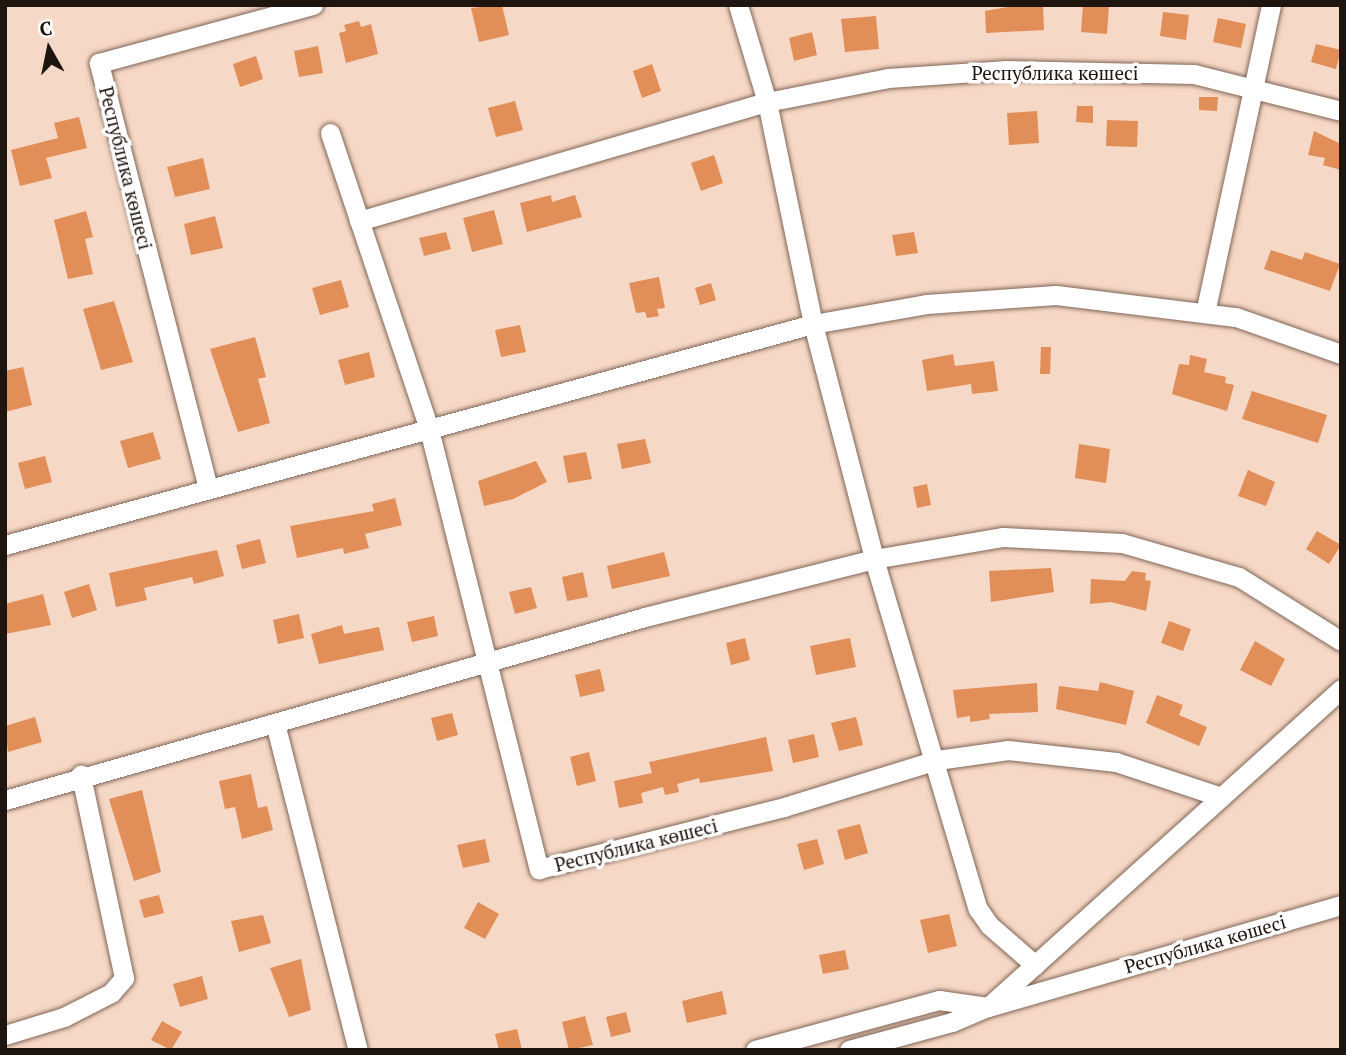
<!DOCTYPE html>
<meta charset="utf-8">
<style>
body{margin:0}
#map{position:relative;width:1346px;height:1055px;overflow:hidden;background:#f6d8c6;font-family:"PT Serif",serif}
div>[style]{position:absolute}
.building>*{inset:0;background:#e18e59}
.roads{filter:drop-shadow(0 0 2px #806657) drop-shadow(0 0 2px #806657)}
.minor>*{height:19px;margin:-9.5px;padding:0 9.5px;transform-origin:9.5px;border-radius:9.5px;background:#fff}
span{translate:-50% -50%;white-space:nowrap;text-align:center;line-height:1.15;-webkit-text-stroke:7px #fff;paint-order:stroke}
.street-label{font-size:19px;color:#1f150f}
.frame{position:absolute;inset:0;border:7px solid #1f150f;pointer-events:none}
.north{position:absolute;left:14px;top:14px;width:70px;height:70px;-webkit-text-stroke:5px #fff;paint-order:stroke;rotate:351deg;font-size:19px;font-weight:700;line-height:28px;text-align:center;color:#1f150f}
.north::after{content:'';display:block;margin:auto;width:24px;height:32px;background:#1f150f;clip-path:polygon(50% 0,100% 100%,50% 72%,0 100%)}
</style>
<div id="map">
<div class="building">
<i style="clip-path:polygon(502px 5px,509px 35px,479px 42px,471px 8px)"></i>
<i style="clip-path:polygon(1020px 5px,1043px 5px,1044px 30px,986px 33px,985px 11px)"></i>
<i style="clip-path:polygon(1083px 5px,1109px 5px,1107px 34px,1081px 32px)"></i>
<i style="clip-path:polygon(1163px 12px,1189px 15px,1186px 40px,1160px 36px)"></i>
<i style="clip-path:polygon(876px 16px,879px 49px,845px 52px,841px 19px)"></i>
<i style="clip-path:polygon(1218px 18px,1246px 24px,1241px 48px,1213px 42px)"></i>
<i style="clip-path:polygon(359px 21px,361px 27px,371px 24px,378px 54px,346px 63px,339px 33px,346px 31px,344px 25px)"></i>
<i style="clip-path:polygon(812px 32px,817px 55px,794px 61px,789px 38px)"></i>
<i style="clip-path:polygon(1316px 44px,1341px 50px,1336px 69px,1311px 62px)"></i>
<i style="clip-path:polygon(318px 46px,323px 73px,299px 77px,294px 51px)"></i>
<i style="clip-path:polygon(256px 56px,263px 79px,240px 87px,233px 64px)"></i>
<i style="clip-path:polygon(652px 64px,661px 91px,642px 98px,633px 71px)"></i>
<i style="clip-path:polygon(1199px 97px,1218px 97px,1217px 111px,1199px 110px)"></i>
<i style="clip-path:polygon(515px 101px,523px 130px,496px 137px,488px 108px)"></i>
<i style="clip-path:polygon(1077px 106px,1093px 106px,1093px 123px,1076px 122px)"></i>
<i style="clip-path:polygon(1037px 111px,1039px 143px,1009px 145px,1007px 113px)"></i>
<i style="clip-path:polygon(79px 117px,87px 148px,46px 158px,52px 178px,20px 186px,11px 150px,58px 138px,54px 123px)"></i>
<i style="clip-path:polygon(1107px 120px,1138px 121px,1137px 147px,1106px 146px)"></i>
<i style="clip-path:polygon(1314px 131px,1341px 144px,1341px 170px,1323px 165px,1325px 158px,1308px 155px)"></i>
<i style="clip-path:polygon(714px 155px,723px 183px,701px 191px,691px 163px)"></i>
<i style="clip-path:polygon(203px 158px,210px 189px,175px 197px,167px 167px)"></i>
<i style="clip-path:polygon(551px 195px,552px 202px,575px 195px,582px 217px,527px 232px,520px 203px)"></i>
<i style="clip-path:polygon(494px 210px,503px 244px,472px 252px,463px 218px)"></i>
<i style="clip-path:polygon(86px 211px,93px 237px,85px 239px,93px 274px,68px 279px,54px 220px)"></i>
<i style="clip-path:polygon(215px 216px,223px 248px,191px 255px,184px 224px)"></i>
<i style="clip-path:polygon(446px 232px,451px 249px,424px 256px,419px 238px)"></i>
<i style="clip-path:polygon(914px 232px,918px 253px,896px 256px,892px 235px)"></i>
<i style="clip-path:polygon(1271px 250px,1302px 260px,1305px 252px,1340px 264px,1330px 291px,1264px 269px)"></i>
<i style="clip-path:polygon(659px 277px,665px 308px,657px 309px,659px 316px,647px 318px,645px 312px,636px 313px,629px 283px)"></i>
<i style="clip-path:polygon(341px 280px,349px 307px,320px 315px,312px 288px)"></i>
<i style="clip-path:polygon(711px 283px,716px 300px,700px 305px,695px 288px)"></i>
<i style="clip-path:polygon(114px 301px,133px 362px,101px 370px,83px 309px)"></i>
<i style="clip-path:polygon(520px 325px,526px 352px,501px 357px,495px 330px)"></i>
<i style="clip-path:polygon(255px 337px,266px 377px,258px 379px,270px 423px,238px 432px,210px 349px)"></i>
<i style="clip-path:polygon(1041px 347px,1051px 347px,1050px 374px,1040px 374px)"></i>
<i style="clip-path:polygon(369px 352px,375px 377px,345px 385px,338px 360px)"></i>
<i style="clip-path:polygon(953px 354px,955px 366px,994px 361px,998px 391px,972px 394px,971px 384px,927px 391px,922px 360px)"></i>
<i style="clip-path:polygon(1190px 355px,1207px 359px,1204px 372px,1226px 377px,1225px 383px,1234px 385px,1227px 411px,1172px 394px,1179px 364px,1189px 365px)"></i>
<i style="clip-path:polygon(23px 367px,32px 405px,5px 412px,5px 371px)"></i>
<i style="clip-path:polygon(1252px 391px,1327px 415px,1318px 443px,1242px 419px)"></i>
<i style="clip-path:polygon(153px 432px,161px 459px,128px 468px,120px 441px)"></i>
<i style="clip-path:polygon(645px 439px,651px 463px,622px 469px,617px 444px)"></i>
<i style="clip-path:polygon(1079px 444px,1110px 449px,1106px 483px,1075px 478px)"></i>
<i style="clip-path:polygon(586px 452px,592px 479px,568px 483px,563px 456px)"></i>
<i style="clip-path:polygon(45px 456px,52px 482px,25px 489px,18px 463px)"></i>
<i style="clip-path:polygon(536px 461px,547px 482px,513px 499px,484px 506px,478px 481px)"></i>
<i style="clip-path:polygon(1248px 470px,1275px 482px,1266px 506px,1238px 496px)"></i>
<i style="clip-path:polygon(927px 484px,931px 505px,917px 508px,913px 487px)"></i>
<i style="clip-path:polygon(395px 498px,402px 525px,365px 534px,369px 548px,344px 554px,343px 548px,297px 558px,290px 526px,374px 511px,372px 504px)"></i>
<i style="clip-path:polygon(1317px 531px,1341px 545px,1329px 564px,1306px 549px)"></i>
<i style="clip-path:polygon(260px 539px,266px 563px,242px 569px,236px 545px)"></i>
<i style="clip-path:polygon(217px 550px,224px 576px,194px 584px,192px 577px,144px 588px,147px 600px,116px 607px,109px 573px)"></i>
<i style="clip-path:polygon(664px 552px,670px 576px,612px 589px,607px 566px)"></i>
<i style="clip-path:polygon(1051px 568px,1054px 592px,991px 602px,989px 571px)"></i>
<i style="clip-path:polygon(1132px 571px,1146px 573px,1145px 580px,1151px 581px,1146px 611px,1111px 602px,1090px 604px,1091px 579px,1125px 581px)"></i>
<i style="clip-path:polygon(583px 572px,588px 597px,567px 601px,562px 577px)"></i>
<i style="clip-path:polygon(89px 584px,97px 610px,72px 618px,64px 592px)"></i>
<i style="clip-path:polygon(531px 587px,537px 608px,515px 614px,509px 592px)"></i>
<i style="clip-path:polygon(43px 594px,51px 625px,5px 634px,5px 604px)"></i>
<i style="clip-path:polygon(299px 614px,304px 638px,278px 644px,273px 620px)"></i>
<i style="clip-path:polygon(434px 616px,438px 636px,412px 642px,407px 622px)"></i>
<i style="clip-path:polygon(1169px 621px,1191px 629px,1183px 651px,1161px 643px)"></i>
<i style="clip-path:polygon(342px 625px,344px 634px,379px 627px,384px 650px,319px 664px,311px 634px)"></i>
<i style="clip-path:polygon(745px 638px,750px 660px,731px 665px,726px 643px)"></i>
<i style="clip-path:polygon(850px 638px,856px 667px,816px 675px,810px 646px)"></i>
<i style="clip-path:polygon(1255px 641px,1285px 659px,1271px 686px,1240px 670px)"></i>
<i style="clip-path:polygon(600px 669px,605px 691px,580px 697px,575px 675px)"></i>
<i style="clip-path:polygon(1100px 682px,1134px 691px,1126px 725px,1056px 709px,1059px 686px,1098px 691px)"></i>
<i style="clip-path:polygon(1037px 683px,1038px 712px,989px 714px,990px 719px,970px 722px,970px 716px,957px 718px,953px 690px)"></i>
<i style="clip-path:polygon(1157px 695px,1183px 705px,1179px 715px,1207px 727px,1199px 746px,1146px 723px)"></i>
<i style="clip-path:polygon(452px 713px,458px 735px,437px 741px,431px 718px)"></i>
<i style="clip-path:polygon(35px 717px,42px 742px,8px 752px,5px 726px)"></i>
<i style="clip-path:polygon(856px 717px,863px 745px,839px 751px,831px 723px)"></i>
<i style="clip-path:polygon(814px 734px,819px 757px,793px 763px,788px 740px)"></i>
<i style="clip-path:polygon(766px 737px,773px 771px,700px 783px,699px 778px,677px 784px,679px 792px,665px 795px,663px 787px,641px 793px,643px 803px,619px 808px,614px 781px,652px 773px,649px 762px)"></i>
<i style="clip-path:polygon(589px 752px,596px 781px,577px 786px,570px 757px)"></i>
<i style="clip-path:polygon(251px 774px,258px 808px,267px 806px,273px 830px,242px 839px,235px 807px,225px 809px,219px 781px)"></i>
<i style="clip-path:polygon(142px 790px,161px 872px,134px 881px,109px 799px)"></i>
<i style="clip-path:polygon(860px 824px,868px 853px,845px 860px,837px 830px)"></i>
<i style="clip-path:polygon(485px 839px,490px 862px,463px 868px,457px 845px)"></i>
<i style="clip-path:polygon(817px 839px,824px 864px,804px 870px,797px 844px)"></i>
<i style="clip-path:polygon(159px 895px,164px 913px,144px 918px,139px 900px)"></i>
<i style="clip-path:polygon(478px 902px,499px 914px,485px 939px,464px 928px)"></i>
<i style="clip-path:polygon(949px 914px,957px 946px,928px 953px,920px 920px)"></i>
<i style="clip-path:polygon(263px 915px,271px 943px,239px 952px,231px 921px)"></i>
<i style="clip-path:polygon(845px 950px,849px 969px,823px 974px,819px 955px)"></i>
<i style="clip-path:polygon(301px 959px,311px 1010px,289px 1017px,270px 968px)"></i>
<i style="clip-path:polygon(202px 976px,208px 999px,180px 1007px,173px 984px)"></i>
<i style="clip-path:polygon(722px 991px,727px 1014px,687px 1023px,682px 1001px)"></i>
<i style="clip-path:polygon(626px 1012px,631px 1032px,611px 1037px,606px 1017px)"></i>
<i style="clip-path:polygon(585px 1016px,593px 1045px,569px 1050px,562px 1022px)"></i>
<i style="clip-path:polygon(162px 1021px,182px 1032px,171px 1050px,151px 1040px)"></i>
<i style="clip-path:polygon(517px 1029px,522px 1050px,499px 1050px,495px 1034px)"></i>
</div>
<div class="roads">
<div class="minor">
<i style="left:738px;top:5px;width:101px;rotate:73.4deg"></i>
<i style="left:767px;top:102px;width:227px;rotate:78.3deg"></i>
<i style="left:813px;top:324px;width:243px;rotate:75.4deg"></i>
<i style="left:874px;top:559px;width:365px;rotate:73.5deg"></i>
<i style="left:978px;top:909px;width:19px;rotate:55deg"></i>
<i style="left:989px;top:925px;width:61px;rotate:41deg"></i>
<i style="left:330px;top:133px;width:312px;rotate:71.5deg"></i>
<i style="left:429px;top:429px;width:454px;rotate:76deg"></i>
<i style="left:539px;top:869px;width:253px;rotate:-14.2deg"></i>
<i style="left:784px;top:807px;width:160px;rotate:-17.1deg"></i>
<i style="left:937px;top:760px;width:72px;rotate:-8deg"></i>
<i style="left:1008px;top:750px;width:109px;rotate:6.3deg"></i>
<i style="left:1116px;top:762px;width:111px;rotate:18.4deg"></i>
<i style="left:359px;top:221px;width:425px;rotate:-16.3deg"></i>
<i style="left:767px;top:102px;width:123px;rotate:-11.2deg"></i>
<i style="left:888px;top:78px;width:116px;rotate:-3.9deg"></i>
<i style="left:1004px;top:70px;width:190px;rotate:1.2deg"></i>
<i style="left:1194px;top:74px;width:152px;rotate:14.1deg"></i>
<i style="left:1205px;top:313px;width:315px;rotate:-77.9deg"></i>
<i style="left:208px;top:488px;width:439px;rotate:-104.4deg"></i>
<i style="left:99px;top:63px;width:222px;rotate:-15.2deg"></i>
<i style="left:5px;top:545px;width:838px;rotate:-15.3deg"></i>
<i style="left:813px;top:324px;width:115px;rotate:-10deg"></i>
<i style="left:926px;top:304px;width:130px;rotate:-4deg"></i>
<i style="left:1056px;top:295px;width:181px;rotate:7deg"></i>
<i style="left:1236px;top:317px;width:111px;rotate:19.4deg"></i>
<i style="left:275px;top:723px;width:337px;rotate:75.8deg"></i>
<i style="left:5px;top:800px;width:666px;rotate:-15.96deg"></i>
<i style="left:645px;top:617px;width:236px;rotate:-14.2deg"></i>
<i style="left:874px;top:559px;width:131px;rotate:-9.7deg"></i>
<i style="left:1003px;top:537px;width:119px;rotate:2.9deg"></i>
<i style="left:1122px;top:543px;width:122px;rotate:16.2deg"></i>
<i style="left:1239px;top:577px;width:120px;rotate:32.1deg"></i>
<i style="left:5px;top:1035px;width:62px;rotate:-17deg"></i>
<i style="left:64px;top:1017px;width:53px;rotate:-27.1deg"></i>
<i style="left:111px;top:993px;width:20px;rotate:-49deg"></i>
<i style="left:124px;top:978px;width:208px;rotate:-102deg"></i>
<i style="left:755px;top:1050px;width:191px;rotate:-15.2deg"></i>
<i style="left:939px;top:1000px;width:49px;rotate:8.1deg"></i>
<i style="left:988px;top:1007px;width:367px;rotate:-16.1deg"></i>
<i style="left:849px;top:1050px;width:107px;rotate:-15.2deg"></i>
<i style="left:952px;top:1022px;width:39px;rotate:-23deg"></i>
<i style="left:988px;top:1007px;width:475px;rotate:-42deg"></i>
</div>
</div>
<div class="street-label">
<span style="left:1055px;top:73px">Республика көшесі</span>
<span style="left:126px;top:168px;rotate:76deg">Республика көшесі</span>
<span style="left:636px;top:845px;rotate:-14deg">Республика көшесі</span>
<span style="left:1205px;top:944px;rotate:-16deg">Республика көшесі</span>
</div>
<div class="frame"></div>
<div class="north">С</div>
</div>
